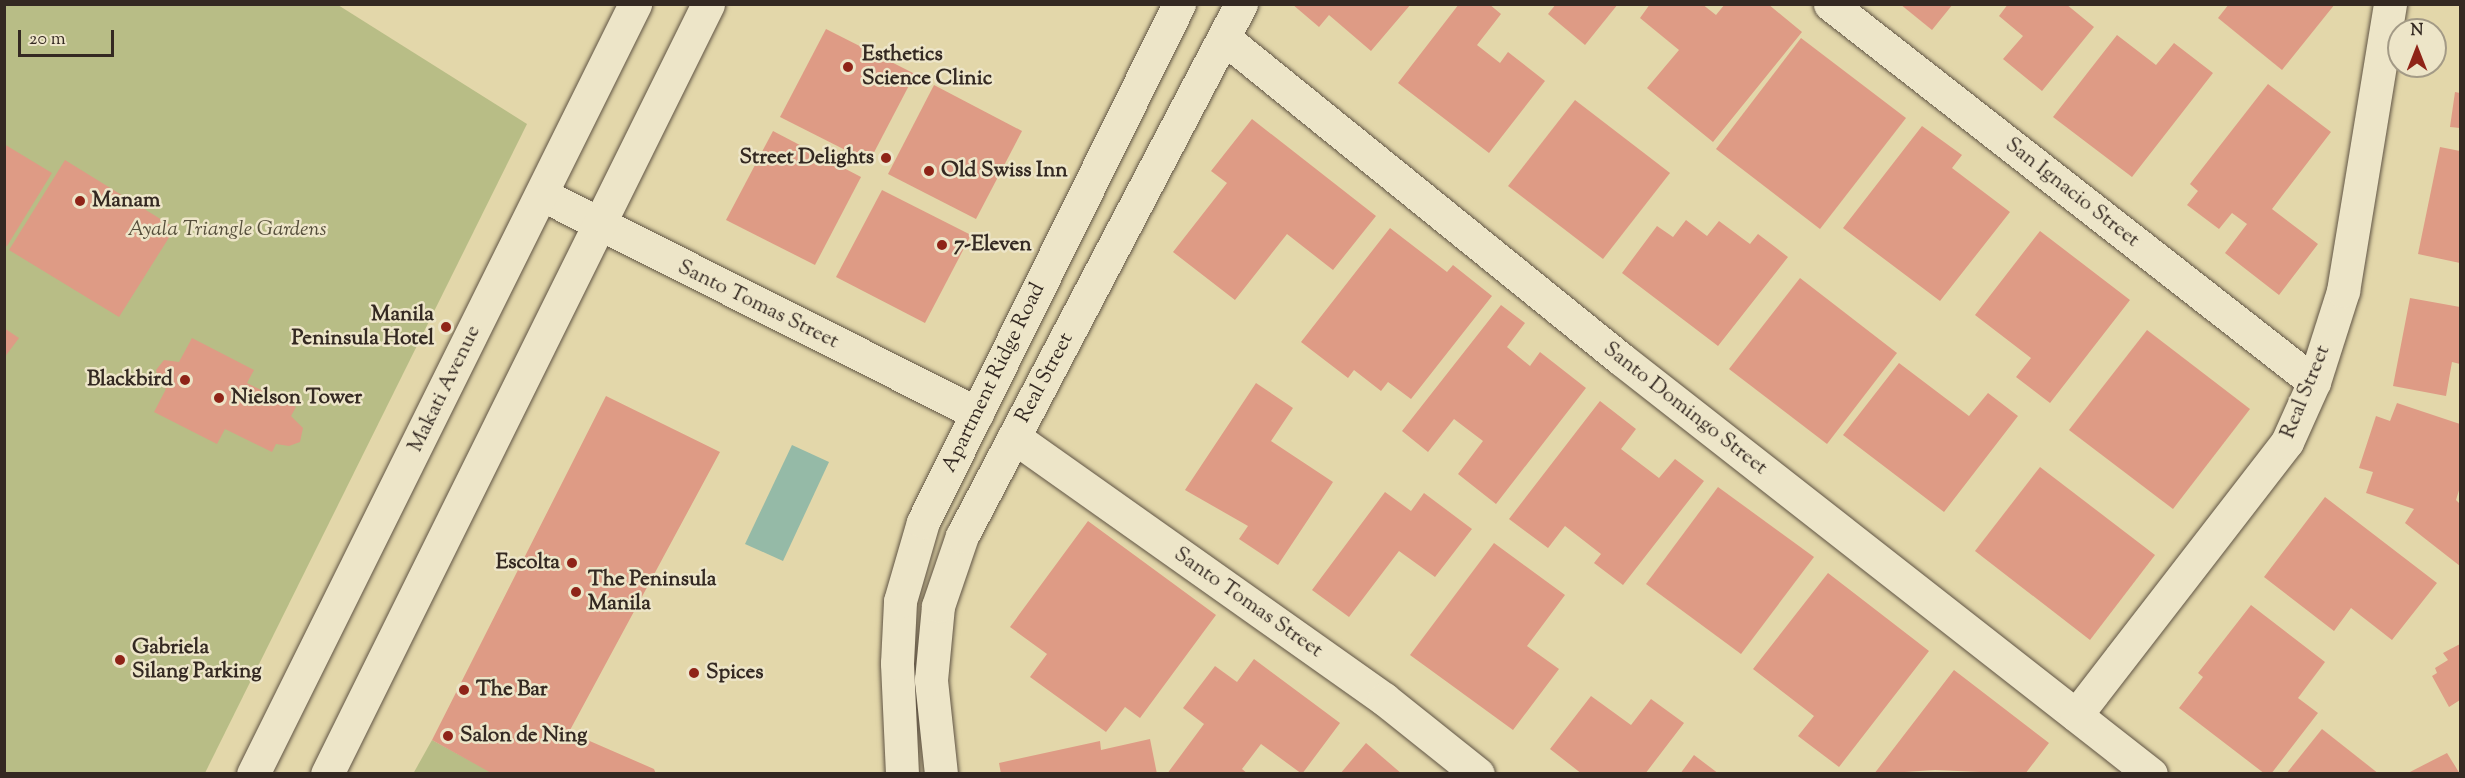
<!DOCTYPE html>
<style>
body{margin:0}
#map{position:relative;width:2465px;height:778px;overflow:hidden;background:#e3d7aa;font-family:"Sorts Mill Goudy",serif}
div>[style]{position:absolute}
.green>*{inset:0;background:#b8bd86}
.water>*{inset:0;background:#95baa7}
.building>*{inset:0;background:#de9b85}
.roads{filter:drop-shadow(0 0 2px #605444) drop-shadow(0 0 2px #605444)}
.street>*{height:33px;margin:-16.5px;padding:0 16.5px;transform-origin:16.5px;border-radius:16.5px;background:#ede5c8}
.secondary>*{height:33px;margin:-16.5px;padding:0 16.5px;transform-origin:16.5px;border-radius:16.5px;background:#ede5c8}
.dots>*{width:16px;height:16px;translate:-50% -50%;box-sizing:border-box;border:3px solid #ede5c8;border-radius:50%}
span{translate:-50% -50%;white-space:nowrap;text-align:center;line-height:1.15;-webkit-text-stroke:5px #ede5c8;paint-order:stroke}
.poi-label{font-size:21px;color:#342922;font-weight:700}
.left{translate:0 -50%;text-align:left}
.right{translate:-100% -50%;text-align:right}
.street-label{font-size:21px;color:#342922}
.park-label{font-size:21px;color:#554e3b;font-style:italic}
.frame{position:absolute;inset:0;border:6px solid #342922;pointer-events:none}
.north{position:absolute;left:2387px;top:18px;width:60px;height:60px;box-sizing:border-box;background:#ede5c8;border:2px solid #a39a86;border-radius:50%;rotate:0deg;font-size:16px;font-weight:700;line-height:24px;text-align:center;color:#342922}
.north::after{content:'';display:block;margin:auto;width:21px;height:27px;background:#8f2418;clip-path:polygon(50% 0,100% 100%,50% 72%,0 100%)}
.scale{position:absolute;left:18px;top:30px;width:96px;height:27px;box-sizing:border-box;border:3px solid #342922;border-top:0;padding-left:8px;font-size:18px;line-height:21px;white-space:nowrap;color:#342922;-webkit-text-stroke:4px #ede5c8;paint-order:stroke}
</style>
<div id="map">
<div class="green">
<i style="clip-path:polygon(5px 5px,338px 5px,527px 124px,205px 773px,5px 774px)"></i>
<i style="clip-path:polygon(432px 740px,493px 773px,413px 774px)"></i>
</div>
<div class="water">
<i style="clip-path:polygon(792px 445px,829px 462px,783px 561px,745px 544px)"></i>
</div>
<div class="building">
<i style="clip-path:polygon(1292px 4px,1411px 4px,1371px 51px,1329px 15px,1319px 27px)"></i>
<i style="clip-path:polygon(1459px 4px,1489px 4px,1501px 14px,1477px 45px,1500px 63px,1508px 52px,1545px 81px,1489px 153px,1398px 83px)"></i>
<i style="clip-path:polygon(1556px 4px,1618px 4px,1585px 45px,1548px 14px)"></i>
<i style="clip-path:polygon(1650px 4px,1702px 4px,1716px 15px,1725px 4px,1768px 4px,1802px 32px,1713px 142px,1647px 88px,1679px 50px,1640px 18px)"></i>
<i style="clip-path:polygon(1900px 4px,1953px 4px,1932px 30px)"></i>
<i style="clip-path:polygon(2008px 4px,2066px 4px,2094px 27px,2042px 91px,2003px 59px,2023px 36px,1999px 16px)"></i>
<i style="clip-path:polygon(2229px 4px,2335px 4px,2282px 70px,2218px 18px)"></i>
<i style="clip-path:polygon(826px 29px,915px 74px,869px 162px,780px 117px)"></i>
<i style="clip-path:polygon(2117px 35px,2156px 65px,2174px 43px,2213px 73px,2132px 177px,2053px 117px)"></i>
<i style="clip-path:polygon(1801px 38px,1906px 118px,1820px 229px,1716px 149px)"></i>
<i style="clip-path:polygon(2268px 84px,2331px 132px,2272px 209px,2318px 244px,2279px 295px,2225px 253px,2247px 224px,2232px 213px,2219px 229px,2187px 205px,2198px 191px,2190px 184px)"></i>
<i style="clip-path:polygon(934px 85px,1022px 131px,976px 219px,888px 174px)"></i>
<i style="clip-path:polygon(2455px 92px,2460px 93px,2460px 128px,2450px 127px)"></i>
<i style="clip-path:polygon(1575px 100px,1670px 173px,1603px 259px,1508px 186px)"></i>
<i style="clip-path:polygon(1252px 119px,1376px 216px,1333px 270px,1287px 234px,1235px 300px,1173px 252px,1227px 183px,1211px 171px)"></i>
<i style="clip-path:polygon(1922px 126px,1962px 155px,1952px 168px,2010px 212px,1940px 301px,1843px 228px)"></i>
<i style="clip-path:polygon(773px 131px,861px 177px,815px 265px,726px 220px)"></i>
<i style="clip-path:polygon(4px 144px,52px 173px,7px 246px,4px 245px)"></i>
<i style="clip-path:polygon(2440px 147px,2460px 151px,2460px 263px,2418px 254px)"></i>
<i style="clip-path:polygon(65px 160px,175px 228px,119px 317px,9px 250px)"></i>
<i style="clip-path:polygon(882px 190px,971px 235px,925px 323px,836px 277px)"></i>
<i style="clip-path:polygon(1686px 220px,1707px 236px,1719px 221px,1750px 244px,1758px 234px,1788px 257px,1718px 346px,1622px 273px,1657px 226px,1673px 237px)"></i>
<i style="clip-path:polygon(1390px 228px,1447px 272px,1453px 265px,1492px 296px,1411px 399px,1388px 382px,1381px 391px,1354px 370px,1348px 378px,1301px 342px)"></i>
<i style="clip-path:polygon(2040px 231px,2130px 300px,2050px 403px,2016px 377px,2031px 358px,1975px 315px)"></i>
<i style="clip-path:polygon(1800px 278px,1897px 353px,1827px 444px,1729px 369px)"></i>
<i style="clip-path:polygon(2410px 298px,2460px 307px,2460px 364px,2452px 362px,2446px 396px,2393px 386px)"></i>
<i style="clip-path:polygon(1501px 305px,1525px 323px,1507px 347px,1530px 366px,1540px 352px,1586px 388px,1496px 504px,1458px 474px,1483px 441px,1454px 419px,1428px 452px,1402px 431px)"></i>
<i style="clip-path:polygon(4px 328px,19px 338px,4px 358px)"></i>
<i style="clip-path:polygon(2147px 330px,2250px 409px,2173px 509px,2069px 430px)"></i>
<i style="clip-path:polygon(192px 338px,254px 370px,247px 383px,296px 407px,291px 416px,303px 428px,300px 442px,289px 446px,276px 444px,272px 452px,225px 429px,217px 444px,154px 412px,166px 389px,159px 384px,156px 370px,164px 360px,179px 362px)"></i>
<i style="clip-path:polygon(1899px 363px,1969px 416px,1988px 393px,2018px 416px,1944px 512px,1843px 435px)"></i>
<i style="clip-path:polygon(1256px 383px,1293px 408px,1271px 441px,1333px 482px,1278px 565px,1239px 539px,1248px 526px,1185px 490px)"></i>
<i style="clip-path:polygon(606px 396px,720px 452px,569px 732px,654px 769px,656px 774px,493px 774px,432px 740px)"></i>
<i style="clip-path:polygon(1600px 401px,1636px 429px,1621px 449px,1659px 478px,1675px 459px,1704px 481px,1623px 585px,1594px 563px,1601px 554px,1565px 526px,1548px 548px,1509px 519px)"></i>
<i style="clip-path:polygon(2397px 403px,2460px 424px,2460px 487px,2456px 500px,2460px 504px,2460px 566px,2405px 523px,2414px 509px,2366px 493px,2373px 472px,2359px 468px,2376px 416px,2390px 421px)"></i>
<i style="clip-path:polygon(2040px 467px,2155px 555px,2090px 640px,1975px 551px)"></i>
<i style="clip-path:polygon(1718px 487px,1814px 557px,1741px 654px,1646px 584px)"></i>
<i style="clip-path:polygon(1385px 492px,1411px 511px,1424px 493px,1472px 529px,1435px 577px,1399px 551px,1349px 617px,1312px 590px)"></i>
<i style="clip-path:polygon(2325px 497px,2437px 583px,2392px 640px,2351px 608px,2334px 631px,2264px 577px)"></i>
<i style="clip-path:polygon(1088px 521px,1216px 615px,1140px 718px,1125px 707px,1106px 732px,1030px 677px,1047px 654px,1010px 627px)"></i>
<i style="clip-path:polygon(1494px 543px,1565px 595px,1527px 646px,1559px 669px,1513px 730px,1410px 655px)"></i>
<i style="clip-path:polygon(1828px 573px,1929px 651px,1839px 767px,1798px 736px,1814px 716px,1753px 669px)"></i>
<i style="clip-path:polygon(2251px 605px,2325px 662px,2298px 698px,2318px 713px,2271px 774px,2265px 774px,2179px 708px,2203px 677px,2198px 673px)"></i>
<i style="clip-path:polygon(2460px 644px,2460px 700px,2449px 707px,2432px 676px,2437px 673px,2435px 668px,2448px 660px,2443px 653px)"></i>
<i style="clip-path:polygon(1254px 659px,1340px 723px,1302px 774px,1261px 744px,1242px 769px,1248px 774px,1167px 774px,1204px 724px,1183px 708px,1215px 666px,1237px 682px)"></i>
<i style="clip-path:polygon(1954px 670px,2049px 743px,2025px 774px,1935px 770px,1874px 774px)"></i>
<i style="clip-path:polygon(1591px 696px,1631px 725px,1651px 699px,1684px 723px,1645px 774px,1582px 774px,1550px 749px)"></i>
<i style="clip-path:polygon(2322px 729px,2379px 774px,2286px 774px)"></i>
<i style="clip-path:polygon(1150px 739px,1157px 774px,1001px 774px,999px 763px,1100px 741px,1101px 750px)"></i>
<i style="clip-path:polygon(1366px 743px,1402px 774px,1340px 774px)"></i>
<i style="clip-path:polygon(2447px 753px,2460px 774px,2406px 774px)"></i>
<i style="clip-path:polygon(1694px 755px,1719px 774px,1680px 774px)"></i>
</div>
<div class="roads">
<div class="street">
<i style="left:1830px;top:4px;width:614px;rotate:37.99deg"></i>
<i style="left:1224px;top:38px;width:511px;rotate:38.96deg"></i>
<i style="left:1621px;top:359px;width:673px;rotate:38.06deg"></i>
<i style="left:541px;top:194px;width:488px;rotate:26.7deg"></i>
<i style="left:1014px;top:437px;width:453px;rotate:35.3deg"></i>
<i style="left:1384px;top:699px;width:120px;rotate:38.6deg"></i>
<i style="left:2076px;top:715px;width:345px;rotate:-52.3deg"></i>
<i style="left:2287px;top:442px;width:66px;rotate:-65.8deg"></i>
<i style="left:2314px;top:382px;width:96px;rotate:-72.3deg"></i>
<i style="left:2343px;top:291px;width:291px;rotate:-80.7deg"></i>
<i style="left:902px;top:774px;width:111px;rotate:-92.6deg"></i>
<i style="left:897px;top:663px;width:62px;rotate:-87.2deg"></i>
<i style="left:900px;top:601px;width:82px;rotate:-73.8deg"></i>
<i style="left:923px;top:522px;width:578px;rotate:-63.7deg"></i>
<i style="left:941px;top:774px;width:95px;rotate:-96.1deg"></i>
<i style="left:931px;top:680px;width:74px;rotate:-84.6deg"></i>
<i style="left:938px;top:606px;width:74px;rotate:-71.1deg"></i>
<i style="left:962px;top:536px;width:601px;rotate:-62.33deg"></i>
</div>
<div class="secondary">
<i style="left:253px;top:774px;width:860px;rotate:-63.61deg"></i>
<i style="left:327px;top:774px;width:859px;rotate:-63.67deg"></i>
</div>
</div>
<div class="dots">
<i style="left:848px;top:67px;background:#8f2418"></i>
<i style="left:886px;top:158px;background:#8f2418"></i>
<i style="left:929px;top:171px;background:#8f2418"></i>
<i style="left:80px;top:201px;background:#8f2418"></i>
<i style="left:942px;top:245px;background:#8f2418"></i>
<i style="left:446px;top:327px;background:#8f2418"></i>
<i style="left:185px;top:380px;background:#8f2418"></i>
<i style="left:219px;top:398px;background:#8f2418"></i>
<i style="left:572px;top:563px;background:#8f2418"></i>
<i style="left:576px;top:592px;background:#8f2418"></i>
<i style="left:120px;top:660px;background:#8f2418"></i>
<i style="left:694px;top:673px;background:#8f2418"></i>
<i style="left:464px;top:690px;background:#8f2418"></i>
<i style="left:448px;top:736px;background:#8f2418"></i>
</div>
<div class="poi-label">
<span class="left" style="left:862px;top:67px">Esthetics<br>Science Clinic</span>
<span class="right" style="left:874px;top:158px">Street Delights</span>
<span class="left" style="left:941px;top:171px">Old Swiss Inn</span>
<span class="left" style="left:92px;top:201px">Manam</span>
<span class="left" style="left:954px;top:245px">7-Eleven</span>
<span class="right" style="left:434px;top:327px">Manila<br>Peninsula Hotel</span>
<span class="right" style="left:173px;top:380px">Blackbird</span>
<span class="left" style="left:231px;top:398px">Nielson Tower</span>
<span class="right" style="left:560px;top:563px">Escolta</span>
<span class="left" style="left:588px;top:592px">The Peninsula<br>Manila</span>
<span class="left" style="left:132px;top:660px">Gabriela<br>Silang Parking</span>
<span class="left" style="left:706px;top:673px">Spices</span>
<span class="left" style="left:476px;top:690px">The Bar</span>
<span class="left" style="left:460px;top:736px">Salon de Ning</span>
</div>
<div class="street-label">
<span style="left:2072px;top:193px;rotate:38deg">San Ignacio Street</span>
<span style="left:758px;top:305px;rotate:26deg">Santo Tomas Street</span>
<span style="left:994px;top:378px;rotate:-64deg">Apartment Ridge Road</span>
<span style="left:1045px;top:378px;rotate:-62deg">Real Street</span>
<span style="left:445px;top:389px;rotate:-64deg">Makati Avenue</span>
<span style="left:2306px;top:392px;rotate:-68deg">Real Street</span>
<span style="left:1685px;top:409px;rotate:38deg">Santo Domingo Street</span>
<span style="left:1248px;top:603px;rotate:35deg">Santo Tomas Street</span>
</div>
<div class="park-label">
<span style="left:227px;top:230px">Ayala Triangle Gardens</span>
</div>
<div class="frame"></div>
<div class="north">N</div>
<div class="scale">20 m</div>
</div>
